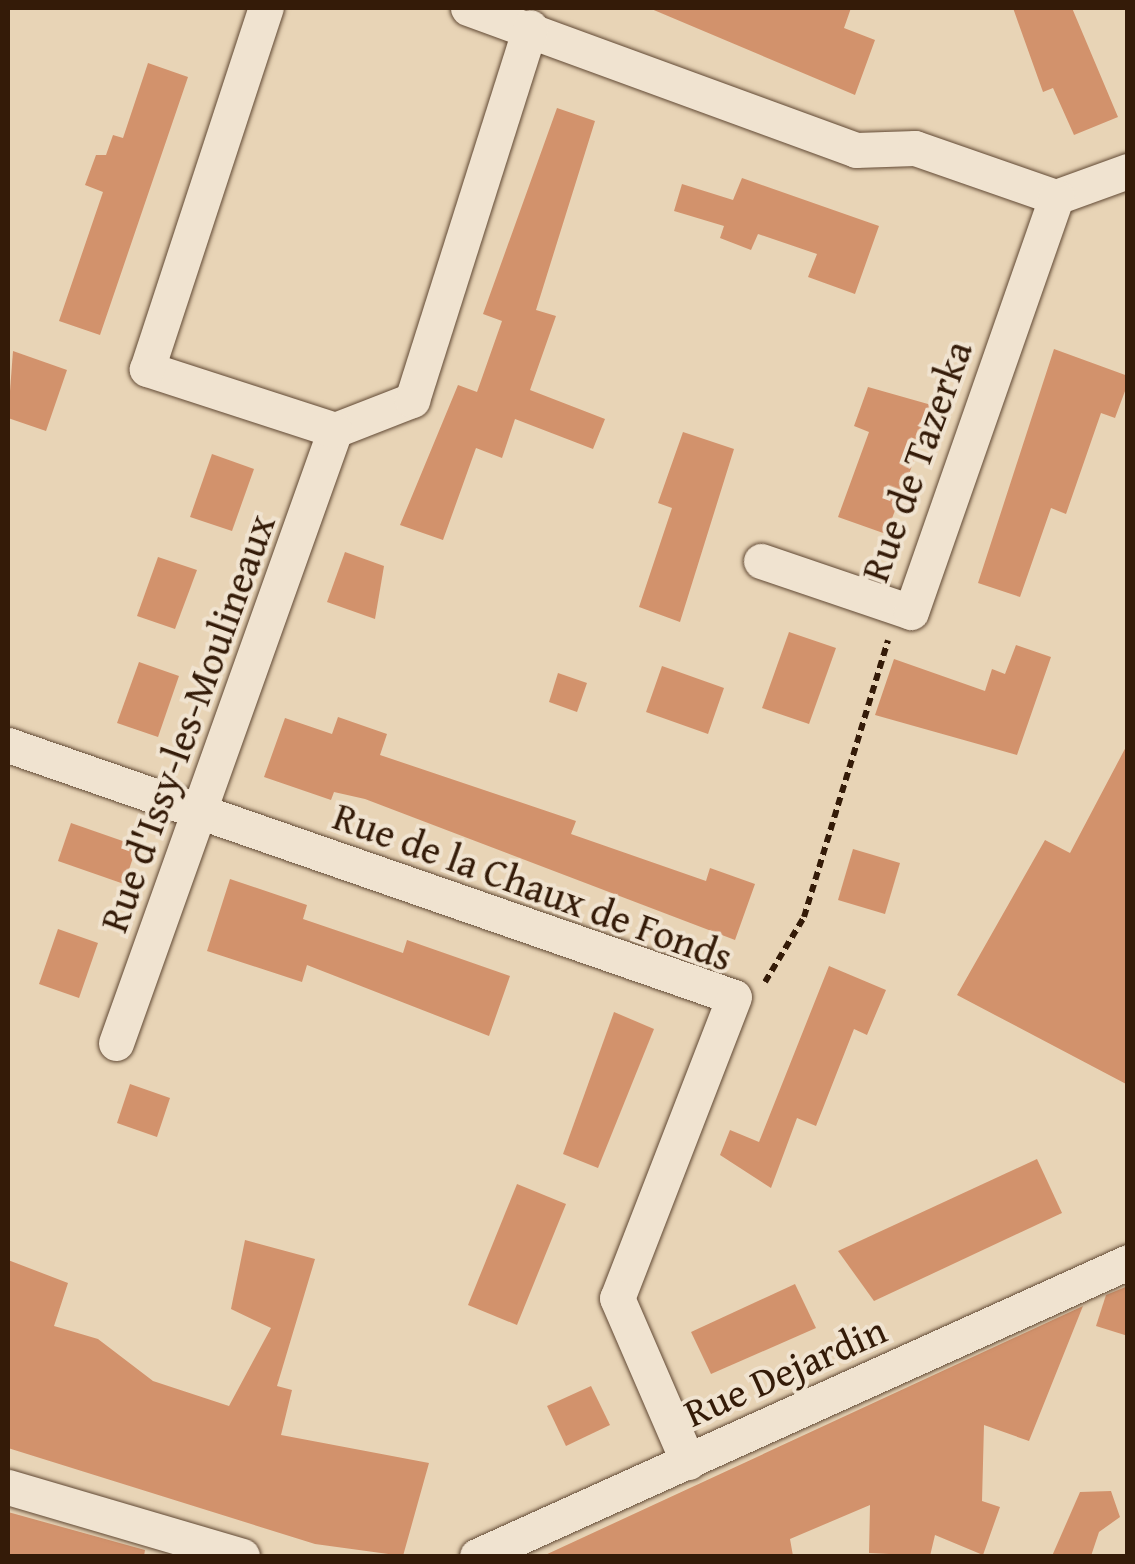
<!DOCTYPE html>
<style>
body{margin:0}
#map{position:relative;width:1135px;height:1564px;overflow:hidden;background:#e8d4b6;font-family:"Gentium Book Plus",serif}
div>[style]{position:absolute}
.building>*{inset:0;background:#d2926c}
.path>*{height:6px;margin-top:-3px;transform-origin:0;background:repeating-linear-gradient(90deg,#341b08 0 8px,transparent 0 13px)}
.roads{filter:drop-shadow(0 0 2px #614934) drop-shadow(0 0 2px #614934)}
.minor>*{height:35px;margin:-17.5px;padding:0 17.5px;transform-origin:17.5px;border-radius:17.5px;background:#f0e3d0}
span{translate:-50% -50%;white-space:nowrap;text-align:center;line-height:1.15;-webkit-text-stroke:8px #f0e3d0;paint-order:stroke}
.street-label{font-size:40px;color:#341b08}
.frame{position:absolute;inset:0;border:10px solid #341b08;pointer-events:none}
</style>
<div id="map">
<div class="building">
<i style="clip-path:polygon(649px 8px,851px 8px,844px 28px,875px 40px,855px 95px)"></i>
<i style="clip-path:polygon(1013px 8px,1072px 8px,1118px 117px,1074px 135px,1053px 88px,1043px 92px)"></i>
<i style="clip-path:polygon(148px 63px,188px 77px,100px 335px,59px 321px,103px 192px,85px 185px,96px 155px,106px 155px,113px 135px,123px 138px)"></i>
<i style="clip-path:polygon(557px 108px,595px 121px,536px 310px,556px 316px,530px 390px,605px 419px,593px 449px,515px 419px,502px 458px,476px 448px,443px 540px,400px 525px,458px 385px,477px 392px,502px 321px,483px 314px)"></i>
<i style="clip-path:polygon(742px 178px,879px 226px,855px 294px,808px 277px,817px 254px,758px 234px,751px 250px,720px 238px,724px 226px,674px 211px,682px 184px,733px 200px)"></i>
<i style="clip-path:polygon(1054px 349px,1128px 376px,1128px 383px,1115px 418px,1101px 413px,1066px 514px,1051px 508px,1020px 597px,978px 583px)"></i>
<i style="clip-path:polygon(13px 351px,67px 370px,46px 431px,8px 418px)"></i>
<i style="clip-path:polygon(868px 387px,935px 406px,886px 534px,838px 517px,869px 432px,854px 426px)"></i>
<i style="clip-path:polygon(683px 432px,734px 449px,680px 622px,639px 607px,672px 508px,658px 503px)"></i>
<i style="clip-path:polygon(212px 454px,254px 469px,232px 531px,190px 517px)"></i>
<i style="clip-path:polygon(345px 552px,384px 566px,375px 619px,327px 602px)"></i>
<i style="clip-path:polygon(158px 557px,197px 570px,175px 629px,137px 616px)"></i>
<i style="clip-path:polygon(789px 632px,836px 648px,809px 724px,762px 708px)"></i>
<i style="clip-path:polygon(1016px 645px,1051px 657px,1017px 755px,875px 715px,894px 659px,985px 691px,992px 669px,1005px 674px)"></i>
<i style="clip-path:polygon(139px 662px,179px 676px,158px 737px,117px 723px)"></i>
<i style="clip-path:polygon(662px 666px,724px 688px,708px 734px,646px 712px)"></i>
<i style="clip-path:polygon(558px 673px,587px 683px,577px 712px,549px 702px)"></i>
<i style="clip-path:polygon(338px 717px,387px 734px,380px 755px,576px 821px,571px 834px,706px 881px,710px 868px,755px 884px,735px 940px,365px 799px,334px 792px,331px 800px,264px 777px,285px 718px,332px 734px)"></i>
<i style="clip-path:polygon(1128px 743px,1128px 1085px,957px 995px,1045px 840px,1070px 853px)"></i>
<i style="clip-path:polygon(71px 823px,137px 846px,124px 884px,58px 861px)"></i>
<i style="clip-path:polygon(853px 849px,900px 863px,885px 914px,838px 900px)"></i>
<i style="clip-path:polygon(230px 879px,307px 905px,303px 919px,403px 953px,407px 940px,510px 976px,489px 1036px,307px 965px,302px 982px,207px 951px)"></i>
<i style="clip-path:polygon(58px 929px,98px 943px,79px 998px,39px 984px)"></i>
<i style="clip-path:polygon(829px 966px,886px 990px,867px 1035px,854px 1029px,816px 1126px,797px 1118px,771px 1188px,720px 1155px,730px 1130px,759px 1142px)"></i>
<i style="clip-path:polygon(614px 1012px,654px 1029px,598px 1168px,563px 1154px)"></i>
<i style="clip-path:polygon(130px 1084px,170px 1098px,157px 1137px,117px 1123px)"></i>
<i style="clip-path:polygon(1037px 1159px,1062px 1213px,874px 1301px,838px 1251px)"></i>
<i style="clip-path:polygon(517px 1184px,566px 1204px,517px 1325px,468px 1305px)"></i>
<i style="clip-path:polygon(245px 1240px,315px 1259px,277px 1386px,292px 1390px,281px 1435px,429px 1463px,403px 1556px,315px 1544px,8px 1448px,8px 1260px,68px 1283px,54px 1326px,98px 1339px,153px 1381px,229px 1406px,271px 1328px,231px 1309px)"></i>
<i style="clip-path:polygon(795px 1284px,816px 1328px,711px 1374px,691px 1332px)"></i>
<i style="clip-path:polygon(1128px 1286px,1128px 1336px,1096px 1326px,1106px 1295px)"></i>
<i style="clip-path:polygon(1083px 1306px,1029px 1441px,984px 1425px,982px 1501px,1000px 1507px,983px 1555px,935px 1535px,930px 1556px,869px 1553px,870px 1505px,790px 1539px,793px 1556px,543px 1556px)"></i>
<i style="clip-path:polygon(591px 1386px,610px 1425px,566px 1446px,547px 1406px)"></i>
<i style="clip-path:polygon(1111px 1491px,1120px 1517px,1099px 1532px,1091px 1556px,1052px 1556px,1080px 1492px)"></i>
<i style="clip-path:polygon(8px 1512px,145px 1550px,144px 1556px,8px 1556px)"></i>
</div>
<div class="path">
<i style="left:765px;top:982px;width:76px;rotate:-59deg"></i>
<i style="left:804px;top:917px;width:289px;rotate:-73.1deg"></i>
</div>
<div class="roads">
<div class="minor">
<i style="left:468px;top:8px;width:413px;rotate:20.1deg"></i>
<i style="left:856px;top:150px;width:59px;rotate:-1.9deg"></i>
<i style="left:915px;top:148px;width:149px;rotate:19.2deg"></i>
<i style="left:1056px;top:197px;width:77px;rotate:-19.9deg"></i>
<i style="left:335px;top:430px;width:83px;rotate:-21.3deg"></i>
<i style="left:412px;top:400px;width:391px;rotate:-72.4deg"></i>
<i style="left:761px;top:561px;width:158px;rotate:18.8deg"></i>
<i style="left:911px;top:612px;width:440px;rotate:-70.7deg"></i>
<i style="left:8px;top:745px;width:768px;rotate:19.14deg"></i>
<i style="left:734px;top:997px;width:323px;rotate:111.2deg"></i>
<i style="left:617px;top:1298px;width:179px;rotate:66.6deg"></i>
<i style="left:116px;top:1043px;width:651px;rotate:-70.34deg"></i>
<i style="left:335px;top:430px;width:198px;rotate:-162deg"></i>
<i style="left:147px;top:369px;width:380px;rotate:-71.8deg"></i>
<i style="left:8px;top:1487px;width:244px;rotate:16.4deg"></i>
<i style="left:477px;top:1556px;width:714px;rotate:-24.3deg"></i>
</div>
</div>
<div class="street-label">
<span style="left:916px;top:461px;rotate:-70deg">Rue de Tazerka</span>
<span style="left:187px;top:723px;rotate:-70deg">Rue d'Issy-les-Moulineaux</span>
<span style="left:533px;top:886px;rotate:20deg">Rue de la Chaux de Fonds</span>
<span style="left:785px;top:1371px;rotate:-24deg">Rue Dejardin</span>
</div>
<div class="frame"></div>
</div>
